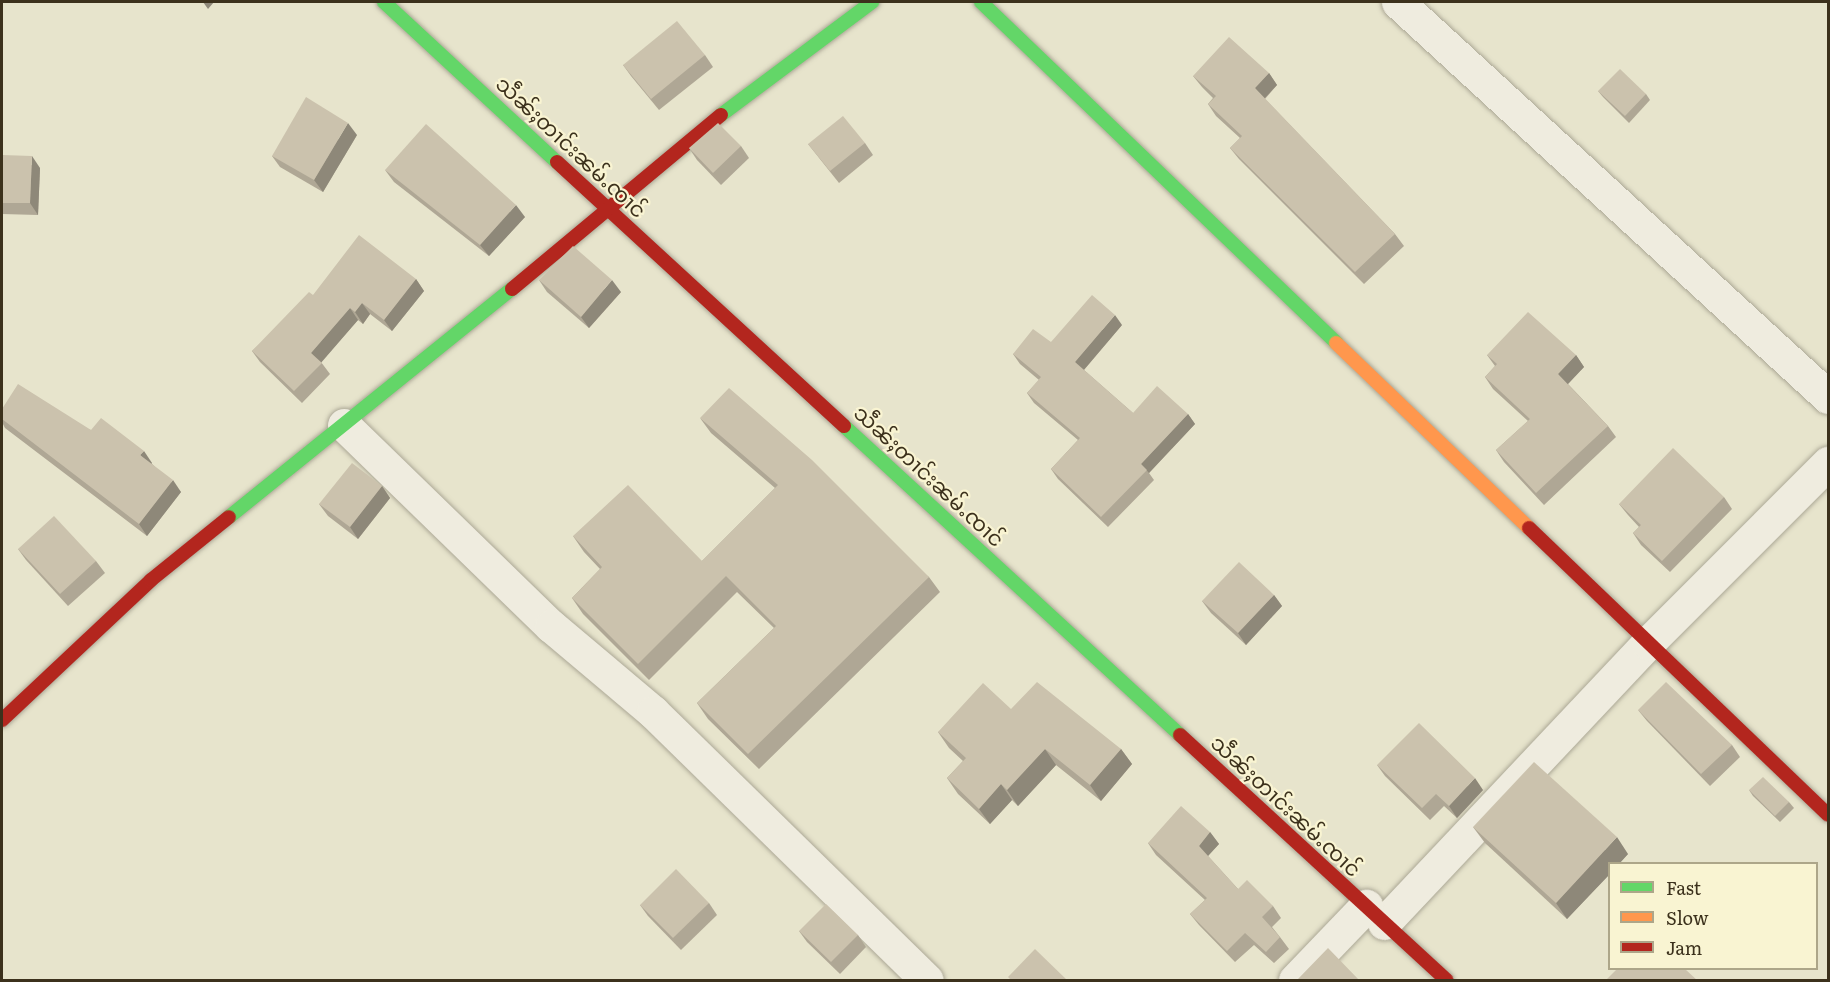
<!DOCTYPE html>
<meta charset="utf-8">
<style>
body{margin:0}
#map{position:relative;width:1830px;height:982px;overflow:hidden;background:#e7e4cc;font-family:Literata,"Noto Sans Myanmar",serif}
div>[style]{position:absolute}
.roads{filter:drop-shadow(0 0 2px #aca896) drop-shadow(0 0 2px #aca896)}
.street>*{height:33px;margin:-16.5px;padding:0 16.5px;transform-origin:16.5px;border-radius:16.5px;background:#efecdf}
.fast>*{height:14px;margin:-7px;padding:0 7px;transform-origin:7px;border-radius:7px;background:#63d668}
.slow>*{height:14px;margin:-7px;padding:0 7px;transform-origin:7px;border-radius:7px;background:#ff974d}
.jam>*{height:14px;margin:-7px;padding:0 7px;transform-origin:7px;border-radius:7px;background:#b3261e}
.wall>*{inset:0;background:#afa795}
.shaded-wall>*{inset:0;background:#8e8879}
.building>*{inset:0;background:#cbc2ad}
span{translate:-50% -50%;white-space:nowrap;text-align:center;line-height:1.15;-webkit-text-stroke:4.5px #f9f4d2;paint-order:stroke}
.street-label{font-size:21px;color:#3c311c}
.frame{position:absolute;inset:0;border:3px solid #3c311c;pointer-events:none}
.legend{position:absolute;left:1608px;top:862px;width:210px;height:108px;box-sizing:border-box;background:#f9f4d2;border:2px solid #ada689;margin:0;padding:8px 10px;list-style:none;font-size:18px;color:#3c311c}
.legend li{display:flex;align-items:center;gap:12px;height:30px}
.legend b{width:30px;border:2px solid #ada689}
</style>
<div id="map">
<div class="roads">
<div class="street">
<i style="left:1398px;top:2px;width:584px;rotate:42.57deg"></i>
<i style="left:344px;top:425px;width:289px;rotate:44.2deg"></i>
<i style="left:551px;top:626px;width:133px;rotate:40.1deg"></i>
<i style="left:653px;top:712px;width:383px;rotate:44.4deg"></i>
<i style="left:1384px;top:923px;width:385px;rotate:-46.7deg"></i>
<i style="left:1648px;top:643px;width:255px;rotate:-45deg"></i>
<i style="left:1295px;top:980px;width:103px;rotate:-46.2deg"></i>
</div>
<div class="fast">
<i style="left:384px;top:2px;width:236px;rotate:42.8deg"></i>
<i style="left:981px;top:2px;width:492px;rotate:43.8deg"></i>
<i style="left:721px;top:115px;width:189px;rotate:-36.8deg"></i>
<i style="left:844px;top:426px;width:456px;rotate:42.6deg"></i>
<i style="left:229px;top:517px;width:363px;rotate:-38.9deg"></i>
</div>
<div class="slow">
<i style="left:1336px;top:343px;width:267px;rotate:43.8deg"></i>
</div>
<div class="jam">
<i style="left:557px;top:162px;width:390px;rotate:42.6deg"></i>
<i style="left:512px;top:289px;width:272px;rotate:-39.8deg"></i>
<i style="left:1529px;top:528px;width:414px;rotate:43.8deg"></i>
<i style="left:2px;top:720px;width:204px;rotate:-43.2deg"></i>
<i style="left:151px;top:580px;width:100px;rotate:-38.9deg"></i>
<i style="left:1180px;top:735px;width:362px;rotate:42.6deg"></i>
</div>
</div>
<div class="wall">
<i style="clip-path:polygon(705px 55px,713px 67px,659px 110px,631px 76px,623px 65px)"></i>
<i style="clip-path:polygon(1269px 73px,1277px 85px,1265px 99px,1395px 234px,1404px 246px,1364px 284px,1239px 159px,1230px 148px,1240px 138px,1216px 116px,1208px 104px,1213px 98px,1202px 87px,1193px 76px)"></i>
<i style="clip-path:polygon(1598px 91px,1646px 94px,1650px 100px,1629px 123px,1603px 97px)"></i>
<i style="clip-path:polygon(357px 135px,323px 192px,280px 167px,272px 156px)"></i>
<i style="clip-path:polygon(865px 143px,873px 155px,839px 183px,808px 144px)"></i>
<i style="clip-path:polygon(741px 146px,749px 158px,721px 185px,697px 160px,689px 148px)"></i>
<i style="clip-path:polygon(2px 155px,40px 168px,38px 215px,2px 214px)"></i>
<i style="clip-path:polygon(385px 170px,525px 217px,489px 256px,394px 182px)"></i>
<i style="clip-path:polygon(416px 279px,424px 291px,392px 331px,370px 314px,363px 324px,358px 320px,321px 362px,330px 374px,302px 403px,260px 362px,252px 351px,313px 295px)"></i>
<i style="clip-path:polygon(539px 280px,621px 292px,589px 328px,547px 292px)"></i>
<i style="clip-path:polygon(1122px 325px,1084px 370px,1133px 413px,1188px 414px,1195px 424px,1149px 473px,1154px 480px,1108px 527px,1058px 479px,1051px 469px,1078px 440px,1034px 403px,1027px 393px,1039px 380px,1020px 364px,1013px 354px,1051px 342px)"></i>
<i style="clip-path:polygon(1487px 355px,1576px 355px,1584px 367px,1568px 384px,1608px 426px,1616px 437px,1544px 505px,1504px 462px,1496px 450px,1528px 421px,1493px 389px,1485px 377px,1495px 366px)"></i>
<i style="clip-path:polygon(2px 409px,91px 430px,152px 463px,151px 463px,181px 492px,147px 536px,5px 428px,2px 422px)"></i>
<i style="clip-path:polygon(700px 418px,929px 577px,940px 592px,759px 769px,708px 719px,697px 703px,774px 628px,737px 592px,649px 680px,583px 614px,572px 598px,600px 569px,584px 552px,573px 536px,702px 561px,775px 488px,711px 433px)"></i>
<i style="clip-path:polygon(382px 486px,390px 498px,358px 539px,328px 516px,319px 504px)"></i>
<i style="clip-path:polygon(1724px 497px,1732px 509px,1670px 572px,1641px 545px,1633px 533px,1639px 527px,1628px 515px,1619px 504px)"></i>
<i style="clip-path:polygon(18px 549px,96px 561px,105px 573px,68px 606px,26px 560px)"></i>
<i style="clip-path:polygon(1274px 595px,1282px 606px,1246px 645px,1211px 613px,1202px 601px)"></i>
<i style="clip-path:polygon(1011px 709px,1121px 749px,1132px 764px,1101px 801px,1056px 765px,1018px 806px,1012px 800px,990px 824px,958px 794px,947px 778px,963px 761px,949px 748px,938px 732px)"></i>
<i style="clip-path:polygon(1638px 710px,1732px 745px,1740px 757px,1710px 786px,1647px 721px)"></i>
<i style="clip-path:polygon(1377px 765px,1483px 790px,1457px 818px,1444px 806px,1430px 820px,1385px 776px)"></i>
<i style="clip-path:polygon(1749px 790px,1789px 802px,1794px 808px,1780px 822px,1753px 796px)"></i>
<i style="clip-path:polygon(1473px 827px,1628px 854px,1567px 919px,1485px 843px)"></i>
<i style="clip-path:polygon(1210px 832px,1219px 844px,1208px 856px,1238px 889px,1273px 906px,1281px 918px,1272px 927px,1280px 937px,1289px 949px,1274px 963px,1254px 945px,1235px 962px,1199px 925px,1190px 914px,1205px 900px,1156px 855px,1148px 843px)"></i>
<i style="clip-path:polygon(709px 903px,717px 915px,681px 950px,648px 916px,640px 905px)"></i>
<i style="clip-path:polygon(799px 931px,858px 935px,866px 947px,840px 974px,807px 942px)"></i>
</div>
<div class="shaded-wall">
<i style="clip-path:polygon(203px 2px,214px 2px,208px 9px)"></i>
<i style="clip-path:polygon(1269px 73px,1277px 85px,1263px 100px,1255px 88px)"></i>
<i style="clip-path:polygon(348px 123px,357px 135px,323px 192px,314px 180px)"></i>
<i style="clip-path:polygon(32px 156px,40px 168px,38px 215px,30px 203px)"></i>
<i style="clip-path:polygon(516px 205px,525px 217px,489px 256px,480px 245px)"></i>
<i style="clip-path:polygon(416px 279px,424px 291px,392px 331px,384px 320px)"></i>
<i style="clip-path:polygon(612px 280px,621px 292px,589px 328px,581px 317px)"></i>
<i style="clip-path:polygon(362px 303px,370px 314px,363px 324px,355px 312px)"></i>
<i style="clip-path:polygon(350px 308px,358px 320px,320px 364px,311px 353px)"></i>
<i style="clip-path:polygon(1115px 315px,1122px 325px,1082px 372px,1075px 362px)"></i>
<i style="clip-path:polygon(1576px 355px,1584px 367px,1566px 386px,1558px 374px)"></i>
<i style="clip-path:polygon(1188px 414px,1195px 424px,1149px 473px,1141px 464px)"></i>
<i style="clip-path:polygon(144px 451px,152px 463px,149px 467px,140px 455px)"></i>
<i style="clip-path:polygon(173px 480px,181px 492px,147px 536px,139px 524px)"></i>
<i style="clip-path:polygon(382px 486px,390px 498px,358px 539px,350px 527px)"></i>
<i style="clip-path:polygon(1274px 595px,1282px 606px,1246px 645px,1238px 633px)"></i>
<i style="clip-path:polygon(1045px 749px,1056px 765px,1018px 806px,1007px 790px)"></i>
<i style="clip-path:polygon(1121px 749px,1132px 764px,1101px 801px,1090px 785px)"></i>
<i style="clip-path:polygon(1475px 778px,1483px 790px,1457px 818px,1449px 806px)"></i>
<i style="clip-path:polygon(1001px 784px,1012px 800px,990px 824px,979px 809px)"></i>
<i style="clip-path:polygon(1210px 832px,1219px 844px,1207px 857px,1199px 846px)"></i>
<i style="clip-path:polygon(1617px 837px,1628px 854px,1619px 864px,1610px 864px,1610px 874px,1567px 919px,1556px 903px)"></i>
</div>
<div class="building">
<i style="clip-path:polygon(677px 21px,705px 55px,651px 99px,623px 65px)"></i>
<i style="clip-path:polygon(1229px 37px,1269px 73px,1255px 88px,1395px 234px,1355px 272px,1230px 148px,1242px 136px,1208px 104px,1216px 96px,1193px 76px)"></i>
<i style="clip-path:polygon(1620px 69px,1646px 94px,1625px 116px,1598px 91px)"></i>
<i style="clip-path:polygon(306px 97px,348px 123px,314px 180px,272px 156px)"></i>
<i style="clip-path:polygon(843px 116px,865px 143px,830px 171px,808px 144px)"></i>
<i style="clip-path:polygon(718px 123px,741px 146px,713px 173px,689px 148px)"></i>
<i style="clip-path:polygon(426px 124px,516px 205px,480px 245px,385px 170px)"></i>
<i style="clip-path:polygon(2px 155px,32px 156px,30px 203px,2px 203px)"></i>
<i style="clip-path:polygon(359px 235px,416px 279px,384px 320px,362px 303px,355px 312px,350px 308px,311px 353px,322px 363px,294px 391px,252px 351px,309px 292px,313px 295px)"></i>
<i style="clip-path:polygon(573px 246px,612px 280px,581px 317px,539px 280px)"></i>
<i style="clip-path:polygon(1092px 295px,1115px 315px,1075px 362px,1133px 413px,1157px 386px,1188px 414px,1141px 464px,1147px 470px,1101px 517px,1051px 469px,1080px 438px,1027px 393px,1041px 377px,1013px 354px,1033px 329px,1051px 342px)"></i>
<i style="clip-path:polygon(1528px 312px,1576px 355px,1558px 374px,1608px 426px,1536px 493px,1496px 450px,1530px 419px,1485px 377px,1497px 364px,1487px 355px)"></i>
<i style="clip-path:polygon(18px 384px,91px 430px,101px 418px,144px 451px,140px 455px,173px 480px,139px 524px,2px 419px,2px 409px)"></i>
<i style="clip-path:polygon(729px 388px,812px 460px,929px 577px,748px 754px,697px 703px,776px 626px,726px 576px,638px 664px,572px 598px,602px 567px,573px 536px,628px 485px,702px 561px,778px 485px,700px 418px)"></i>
<i style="clip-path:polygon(1673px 448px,1724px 497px,1662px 561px,1633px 533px,1641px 525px,1619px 504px)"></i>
<i style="clip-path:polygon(352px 463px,382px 486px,350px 527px,319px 504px)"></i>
<i style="clip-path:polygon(54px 516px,96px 561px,60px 594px,18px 549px)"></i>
<i style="clip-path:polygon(1239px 562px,1274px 595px,1238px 633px,1202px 601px)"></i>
<i style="clip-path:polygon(1037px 682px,1121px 749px,1090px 785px,1045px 749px,1007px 790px,1001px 784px,979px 809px,947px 778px,966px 758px,938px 732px,983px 683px,1011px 709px)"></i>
<i style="clip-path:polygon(1666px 682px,1732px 745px,1701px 774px,1638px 710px)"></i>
<i style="clip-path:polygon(1419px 723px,1475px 778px,1449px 806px,1436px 794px,1422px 808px,1377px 765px)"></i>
<i style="clip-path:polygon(1534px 762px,1617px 837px,1556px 903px,1473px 827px)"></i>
<i style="clip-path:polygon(1763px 777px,1789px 802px,1775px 816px,1749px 790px)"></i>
<i style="clip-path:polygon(1181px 806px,1210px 832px,1199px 846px,1238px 889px,1247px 880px,1273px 906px,1262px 917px,1280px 937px,1266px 952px,1245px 933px,1227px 951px,1190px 914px,1207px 898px,1148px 843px)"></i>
<i style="clip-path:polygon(676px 869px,709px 903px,673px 938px,640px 905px)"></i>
<i style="clip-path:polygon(826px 904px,858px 935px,831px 962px,799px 931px)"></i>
<i style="clip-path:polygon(1328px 948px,1360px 981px,1296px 981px,1298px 979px)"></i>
<i style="clip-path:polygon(1035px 949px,1068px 981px,1012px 981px,1008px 977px)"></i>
<i style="clip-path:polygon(1617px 969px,1685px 969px,1698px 981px,1607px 981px,1606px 980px)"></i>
</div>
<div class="street-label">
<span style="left:572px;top:146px;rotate:43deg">သဵၼ်ႈတၢင်းၼမ်ႉၸၢင်</span>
<span style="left:930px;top:475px;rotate:43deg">သဵၼ်ႈတၢင်းၼမ်ႉၸၢင်</span>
<span style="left:1287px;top:805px;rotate:43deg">သဵၼ်ႈတၢင်းၼမ်ႉၸၢင်</span>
</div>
<div class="frame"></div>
<ul class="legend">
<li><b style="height:8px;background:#63d668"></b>Fast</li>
<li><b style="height:8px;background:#ff974d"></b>Slow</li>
<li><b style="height:8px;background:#b3261e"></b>Jam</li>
</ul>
</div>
